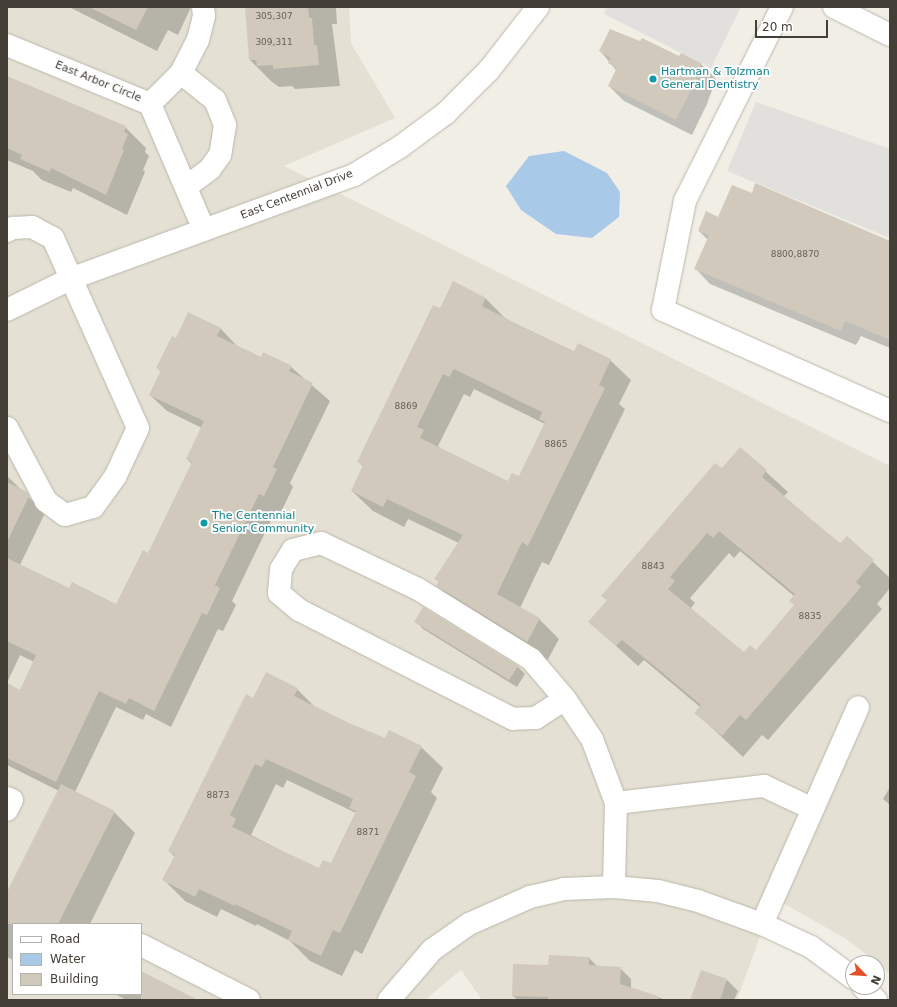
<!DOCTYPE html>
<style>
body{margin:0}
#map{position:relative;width:897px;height:1007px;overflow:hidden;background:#f1eee6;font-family:"DejaVu Sans",sans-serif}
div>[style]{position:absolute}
.residential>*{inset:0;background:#e4e0d4}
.parking>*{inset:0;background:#e2e0dd}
.water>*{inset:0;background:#a8cae8}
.shadow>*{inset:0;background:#0003}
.building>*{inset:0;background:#d1cabc}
.roads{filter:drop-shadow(0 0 1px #bbb6a9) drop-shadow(0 0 1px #bbb6a9)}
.minor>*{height:22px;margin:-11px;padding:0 11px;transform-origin:11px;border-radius:11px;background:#fff}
.dots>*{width:11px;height:11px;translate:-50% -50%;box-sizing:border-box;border:2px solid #fff;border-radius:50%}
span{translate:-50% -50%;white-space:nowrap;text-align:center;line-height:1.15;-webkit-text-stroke:3.5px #fff;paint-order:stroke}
.number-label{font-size:9px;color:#666158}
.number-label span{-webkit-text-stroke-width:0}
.culture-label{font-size:11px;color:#0d838f}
.left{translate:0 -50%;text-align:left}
.street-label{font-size:11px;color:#433e36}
.frame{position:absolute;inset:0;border:8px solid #433e36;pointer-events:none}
.legend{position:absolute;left:12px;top:923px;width:130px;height:72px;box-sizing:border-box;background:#fff;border:1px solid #b4b2af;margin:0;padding:5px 7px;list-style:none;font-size:12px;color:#433e36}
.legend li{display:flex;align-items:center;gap:8px;height:20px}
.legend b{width:20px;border:1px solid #b4b2af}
.north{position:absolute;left:845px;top:955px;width:40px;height:40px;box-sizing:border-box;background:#fff;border:1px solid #b4b2af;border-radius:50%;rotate:115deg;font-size:11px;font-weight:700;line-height:16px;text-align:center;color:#433e36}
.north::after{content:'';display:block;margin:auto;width:14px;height:18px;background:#e3502b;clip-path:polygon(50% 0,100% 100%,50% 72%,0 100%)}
.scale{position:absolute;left:755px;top:20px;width:73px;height:18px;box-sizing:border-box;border:2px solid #433e36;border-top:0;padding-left:5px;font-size:12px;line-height:14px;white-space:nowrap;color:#433e36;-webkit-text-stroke:3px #fff;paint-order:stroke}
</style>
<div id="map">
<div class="residential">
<i style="clip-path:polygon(evenodd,7px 7px,349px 7px,351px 43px,395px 118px,284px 166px,890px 466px,890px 974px,848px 940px,774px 898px,737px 1000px,482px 1000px,461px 970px,425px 1000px,7px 1000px,7px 7px,13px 924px,141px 924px,141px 994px,13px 994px,13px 924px)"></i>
</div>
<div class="parking">
<i style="clip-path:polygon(607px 7px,741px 7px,711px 68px,604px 14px)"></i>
<i style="clip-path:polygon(756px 102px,890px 149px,890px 238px,727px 171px)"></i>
</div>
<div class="water">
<i style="clip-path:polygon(564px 151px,607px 173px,620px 192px,619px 217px,592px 238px,556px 234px,521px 210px,506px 186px,529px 156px)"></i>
</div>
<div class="shadow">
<i style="clip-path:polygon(69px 7px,191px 7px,178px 35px,168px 30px,157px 51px)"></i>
<i style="clip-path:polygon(247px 7px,336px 7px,337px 24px,332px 24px,340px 86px,295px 89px,292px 86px,279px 87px,271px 81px,250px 60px)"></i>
<i style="clip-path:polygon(600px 51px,680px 58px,700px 63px,716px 79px,707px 104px,692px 135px,624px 101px,609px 86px,616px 70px)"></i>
<i style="clip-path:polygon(7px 77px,125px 127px,146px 148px,145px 152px,149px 156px,143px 170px,145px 172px,127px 215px,73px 188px,71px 192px,42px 180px,33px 171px,7px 160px)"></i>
<i style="clip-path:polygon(718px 218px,890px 242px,890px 348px,861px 336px,856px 345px,710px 284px,695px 268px,708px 240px,699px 231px)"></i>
<i style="clip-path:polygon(evenodd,485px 298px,506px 319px,575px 352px,610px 360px,631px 380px,619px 404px,625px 409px,549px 565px,542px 562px,520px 608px,539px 619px,559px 639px,547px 661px,458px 606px,437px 585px,439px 582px,436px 579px,459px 543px,408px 519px,404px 527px,373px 511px,352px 491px,364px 467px,358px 462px,440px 309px,485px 298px,474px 389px,545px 424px,519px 477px,508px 483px,443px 451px,438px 446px,464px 394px,470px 397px,474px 389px)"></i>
<i style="clip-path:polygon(189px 314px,221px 329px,237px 346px,261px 359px,291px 367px,330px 401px,290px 483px,293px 487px,281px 512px,276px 510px,232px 601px,236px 605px,223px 631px,218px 629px,171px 727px,146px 714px,143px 720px,116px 707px,75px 792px,114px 812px,135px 833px,90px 924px,13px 924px,13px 960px,7px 957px,7px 893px,59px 791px,7px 765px,7px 684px,21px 691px,34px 662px,20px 655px,7px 683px,7px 476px,45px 513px,20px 565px,70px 589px,117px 606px,149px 554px,192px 464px,187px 459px,202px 428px,167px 411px,150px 395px,161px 372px,157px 367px,176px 339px)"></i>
<i style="clip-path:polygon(evenodd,740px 448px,788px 492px,783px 497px,841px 545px,847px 538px,890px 578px,890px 588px,877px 604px,882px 609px,768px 740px,762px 735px,743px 757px,696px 713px,700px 707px,644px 660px,638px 666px,590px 622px,740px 448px,740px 551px,794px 596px,795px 606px,756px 651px,744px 653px,690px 609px,695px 603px,690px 598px,729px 553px,734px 558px,740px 551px)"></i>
<i style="clip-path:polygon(416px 621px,517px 666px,525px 674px,517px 687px,423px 629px)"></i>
<i style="clip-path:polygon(evenodd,297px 689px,316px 708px,349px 724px,385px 740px,389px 732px,421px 747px,443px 768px,431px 792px,437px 798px,362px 954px,355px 950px,342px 976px,310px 961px,290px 941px,257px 924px,256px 926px,221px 909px,217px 917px,185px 901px,164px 880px,175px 857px,169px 851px,253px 699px,297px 689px,287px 780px,356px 813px,331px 865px,319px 870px,251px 835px,276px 784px,283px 788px,287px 780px)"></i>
<i style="clip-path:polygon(890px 787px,890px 805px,883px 799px)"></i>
<i style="clip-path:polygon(589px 958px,598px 967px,620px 968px,631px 979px,631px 988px,666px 1000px,518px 1000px,513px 996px,549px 966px)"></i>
<i style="clip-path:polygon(141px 972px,195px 1000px,126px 1000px,115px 994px,141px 994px)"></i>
<i style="clip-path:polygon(727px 980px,738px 991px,734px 1000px,691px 1000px)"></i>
</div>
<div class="building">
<i style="clip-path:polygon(89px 7px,148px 7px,136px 30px)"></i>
<i style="clip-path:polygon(245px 7px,308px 7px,309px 18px,312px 18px,314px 45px,317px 45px,319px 65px,273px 69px,273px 65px,257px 66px,256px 60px,249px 60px)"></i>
<i style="clip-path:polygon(610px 29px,640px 41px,642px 38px,679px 56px,681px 53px,701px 63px,692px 88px,676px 120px,608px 86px,617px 68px,608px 63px,611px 58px,599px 51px)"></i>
<i style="clip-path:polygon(7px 76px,126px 126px,124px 132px,128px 134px,122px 149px,124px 150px,106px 195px,51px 168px,50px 172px,20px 159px,22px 155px,7px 148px)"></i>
<i style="clip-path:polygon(755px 183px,890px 241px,890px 340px,845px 321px,841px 331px,694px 269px,709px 235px,698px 231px,706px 211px,718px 217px,732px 185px,752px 193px)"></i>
<i style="clip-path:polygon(evenodd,453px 281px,486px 298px,482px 306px,539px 335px,574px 351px,578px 343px,611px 359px,599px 385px,605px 388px,528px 546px,522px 542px,497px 594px,540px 618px,527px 642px,436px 586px,439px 581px,434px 579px,463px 535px,387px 499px,383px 507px,351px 491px,363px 465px,357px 462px,433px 305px,440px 308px,453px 281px,454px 369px,542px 412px,539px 419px,545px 422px,519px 476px,512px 473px,508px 481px,420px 438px,424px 430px,417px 427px,443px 374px,449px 377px,454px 369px)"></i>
<i style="clip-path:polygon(188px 312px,221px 328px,217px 336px,261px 357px,263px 352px,292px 366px,289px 371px,313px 383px,273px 467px,277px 469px,264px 496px,259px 494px,215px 585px,220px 588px,207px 615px,202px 613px,154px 711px,129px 698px,126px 704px,99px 691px,56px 782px,7px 758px,7px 683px,20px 690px,36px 655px,7px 641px,7px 558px,69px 588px,72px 582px,116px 604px,143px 550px,148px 553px,192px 462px,186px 459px,204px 421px,149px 395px,161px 370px,156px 368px,172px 336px,176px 338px)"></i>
<i style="clip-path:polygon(evenodd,740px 447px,767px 470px,762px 477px,811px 519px,840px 543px,847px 536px,874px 560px,856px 582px,861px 587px,746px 720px,740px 715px,722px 736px,694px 713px,701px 705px,652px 664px,622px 640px,616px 646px,588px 622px,607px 600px,601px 596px,715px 463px,722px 468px,740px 447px,719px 531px,795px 594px,789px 601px,794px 605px,756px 650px,750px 645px,744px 652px,668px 589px,675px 581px,670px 577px,707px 533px,713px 538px,719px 531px)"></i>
<i style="clip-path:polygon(7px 482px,27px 492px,29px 496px,7px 542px)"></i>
<i style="clip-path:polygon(423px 607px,518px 666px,509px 680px,414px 622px)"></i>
<i style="clip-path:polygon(evenodd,266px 672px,298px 688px,294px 696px,349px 723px,385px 738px,389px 730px,422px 746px,409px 772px,416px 776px,340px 933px,333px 930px,321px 956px,288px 940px,292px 931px,235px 904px,235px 906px,199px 889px,195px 897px,162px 880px,175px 855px,168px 851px,246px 694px,253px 698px,266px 672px,266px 759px,353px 799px,349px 808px,356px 811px,331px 863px,323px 860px,319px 868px,232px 827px,236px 819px,230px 815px,255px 764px,262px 767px,266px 759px)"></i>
<i style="clip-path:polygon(61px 784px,115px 811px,58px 924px,7px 924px,7px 892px)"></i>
<i style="clip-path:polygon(549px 955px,589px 957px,589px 965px,621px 967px,620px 984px,658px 996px,658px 1000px,548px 1000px,548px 997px,512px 996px,513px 964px,548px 965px)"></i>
<i style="clip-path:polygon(701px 970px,727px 979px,720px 1000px,690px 1000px)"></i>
<i style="clip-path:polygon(141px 971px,198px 1000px,141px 1000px)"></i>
</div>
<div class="roads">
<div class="minor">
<i style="left:782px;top:7px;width:217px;rotate:116.6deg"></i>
<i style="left:685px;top:201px;width:111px;rotate:101.4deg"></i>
<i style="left:663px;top:310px;width:248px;rotate:24deg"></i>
<i style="left:834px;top:7px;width:63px;rotate:26.6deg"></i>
<i style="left:7px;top:45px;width:155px;rotate:22.4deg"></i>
<i style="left:150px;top:104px;width:137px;rotate:66.8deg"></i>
<i style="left:181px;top:73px;width:43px;rotate:38.5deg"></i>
<i style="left:215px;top:100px;width:27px;rotate:68deg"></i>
<i style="left:225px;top:125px;width:30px;rotate:99deg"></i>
<i style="left:220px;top:155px;width:17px;rotate:126deg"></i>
<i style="left:210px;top:169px;width:30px;rotate:143deg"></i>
<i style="left:150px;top:104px;width:44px;rotate:-45deg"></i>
<i style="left:181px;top:73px;width:37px;rotate:-63deg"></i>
<i style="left:198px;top:40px;width:25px;rotate:-76deg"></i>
<i style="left:204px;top:16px;width:9px;rotate:-96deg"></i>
<i style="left:7px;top:231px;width:7px;rotate:-27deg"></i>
<i style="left:13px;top:228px;width:19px;rotate:-3deg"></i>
<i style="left:32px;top:227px;width:24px;rotate:28deg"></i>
<i style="left:53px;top:238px;width:208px;rotate:65.9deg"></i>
<i style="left:138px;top:428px;width:54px;rotate:115.1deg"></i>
<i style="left:115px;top:477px;width:37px;rotate:126deg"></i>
<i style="left:93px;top:507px;width:29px;rotate:164deg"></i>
<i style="left:65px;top:515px;width:24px;rotate:-144deg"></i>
<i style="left:46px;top:501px;width:83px;rotate:-118.1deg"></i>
<i style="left:7px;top:310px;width:70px;rotate:-26.2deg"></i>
<i style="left:70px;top:279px;width:302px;rotate:-20.1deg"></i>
<i style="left:354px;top:175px;width:54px;rotate:-31.3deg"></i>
<i style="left:400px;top:147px;width:57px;rotate:-36.5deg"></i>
<i style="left:446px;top:113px;width:61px;rotate:-45deg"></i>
<i style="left:489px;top:70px;width:80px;rotate:-52.1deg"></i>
<i style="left:565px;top:699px;width:35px;rotate:147deg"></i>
<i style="left:536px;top:718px;width:23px;rotate:178deg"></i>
<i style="left:513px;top:719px;width:240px;rotate:-153deg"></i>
<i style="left:299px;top:610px;width:26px;rotate:-140deg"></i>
<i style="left:279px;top:593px;width:24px;rotate:-85deg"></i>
<i style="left:281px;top:569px;width:22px;rotate:-58deg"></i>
<i style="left:293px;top:550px;width:29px;rotate:-14deg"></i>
<i style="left:321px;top:543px;width:107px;rotate:25.4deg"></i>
<i style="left:418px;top:589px;width:133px;rotate:31.8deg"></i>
<i style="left:531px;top:659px;width:52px;rotate:49.6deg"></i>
<i style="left:565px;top:699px;width:48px;rotate:56deg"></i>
<i style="left:592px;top:739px;width:68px;rotate:69.4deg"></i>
<i style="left:616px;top:803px;width:84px;rotate:91.4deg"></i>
<i style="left:7px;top:798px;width:5px;rotate:22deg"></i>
<i style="left:12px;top:800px;width:11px;rotate:117deg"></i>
<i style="left:616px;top:803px;width:149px;rotate:-6.6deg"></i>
<i style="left:764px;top:786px;width:54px;rotate:25.1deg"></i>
<i style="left:762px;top:924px;width:237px;rotate:-66.1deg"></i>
<i style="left:141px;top:945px;width:121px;rotate:27deg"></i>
<i style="left:863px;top:987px;width:18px;rotate:45deg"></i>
<i style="left:389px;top:1000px;width:66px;rotate:-49.3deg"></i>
<i style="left:432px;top:950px;width:45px;rotate:-35.1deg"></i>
<i style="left:469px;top:924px;width:67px;rotate:-23.9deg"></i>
<i style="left:530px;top:897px;width:35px;rotate:-13deg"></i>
<i style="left:564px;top:889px;width:50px;rotate:-2.3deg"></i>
<i style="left:614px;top:887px;width:44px;rotate:5.2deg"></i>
<i style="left:658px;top:891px;width:41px;rotate:14deg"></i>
<i style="left:698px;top:901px;width:68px;rotate:19.8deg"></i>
<i style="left:762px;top:924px;width:54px;rotate:25.1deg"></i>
<i style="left:811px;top:947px;width:52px;rotate:36.4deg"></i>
</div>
</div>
<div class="dots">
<i style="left:653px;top:79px;background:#0f9aa8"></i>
<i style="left:204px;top:523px;background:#0f9aa8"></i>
</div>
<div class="number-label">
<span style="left:274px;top:16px">305,307</span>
<span style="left:274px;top:42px">309,311</span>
<span style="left:795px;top:254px">8800,8870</span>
<span style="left:406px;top:406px">8869</span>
<span style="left:556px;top:444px">8865</span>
<span style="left:653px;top:566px">8843</span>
<span style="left:810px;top:616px">8835</span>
<span style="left:218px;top:795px">8873</span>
<span style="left:368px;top:832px">8871</span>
</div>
<div class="culture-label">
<span class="left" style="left:661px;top:79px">Hartman &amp; Tolzman<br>General Dentistry</span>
<span class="left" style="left:212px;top:523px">The Centennial<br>Senior Community</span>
</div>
<div class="street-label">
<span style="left:98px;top:82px;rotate:22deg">East Arbor Circle</span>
<span style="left:297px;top:195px;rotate:-21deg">East Centennial Drive</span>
</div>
<div class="frame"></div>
<ul class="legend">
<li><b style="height:5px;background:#fff"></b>Road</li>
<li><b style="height:11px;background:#a8cae8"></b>Water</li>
<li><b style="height:11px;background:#d1cabc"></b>Building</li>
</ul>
<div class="north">N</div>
<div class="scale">20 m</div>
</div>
